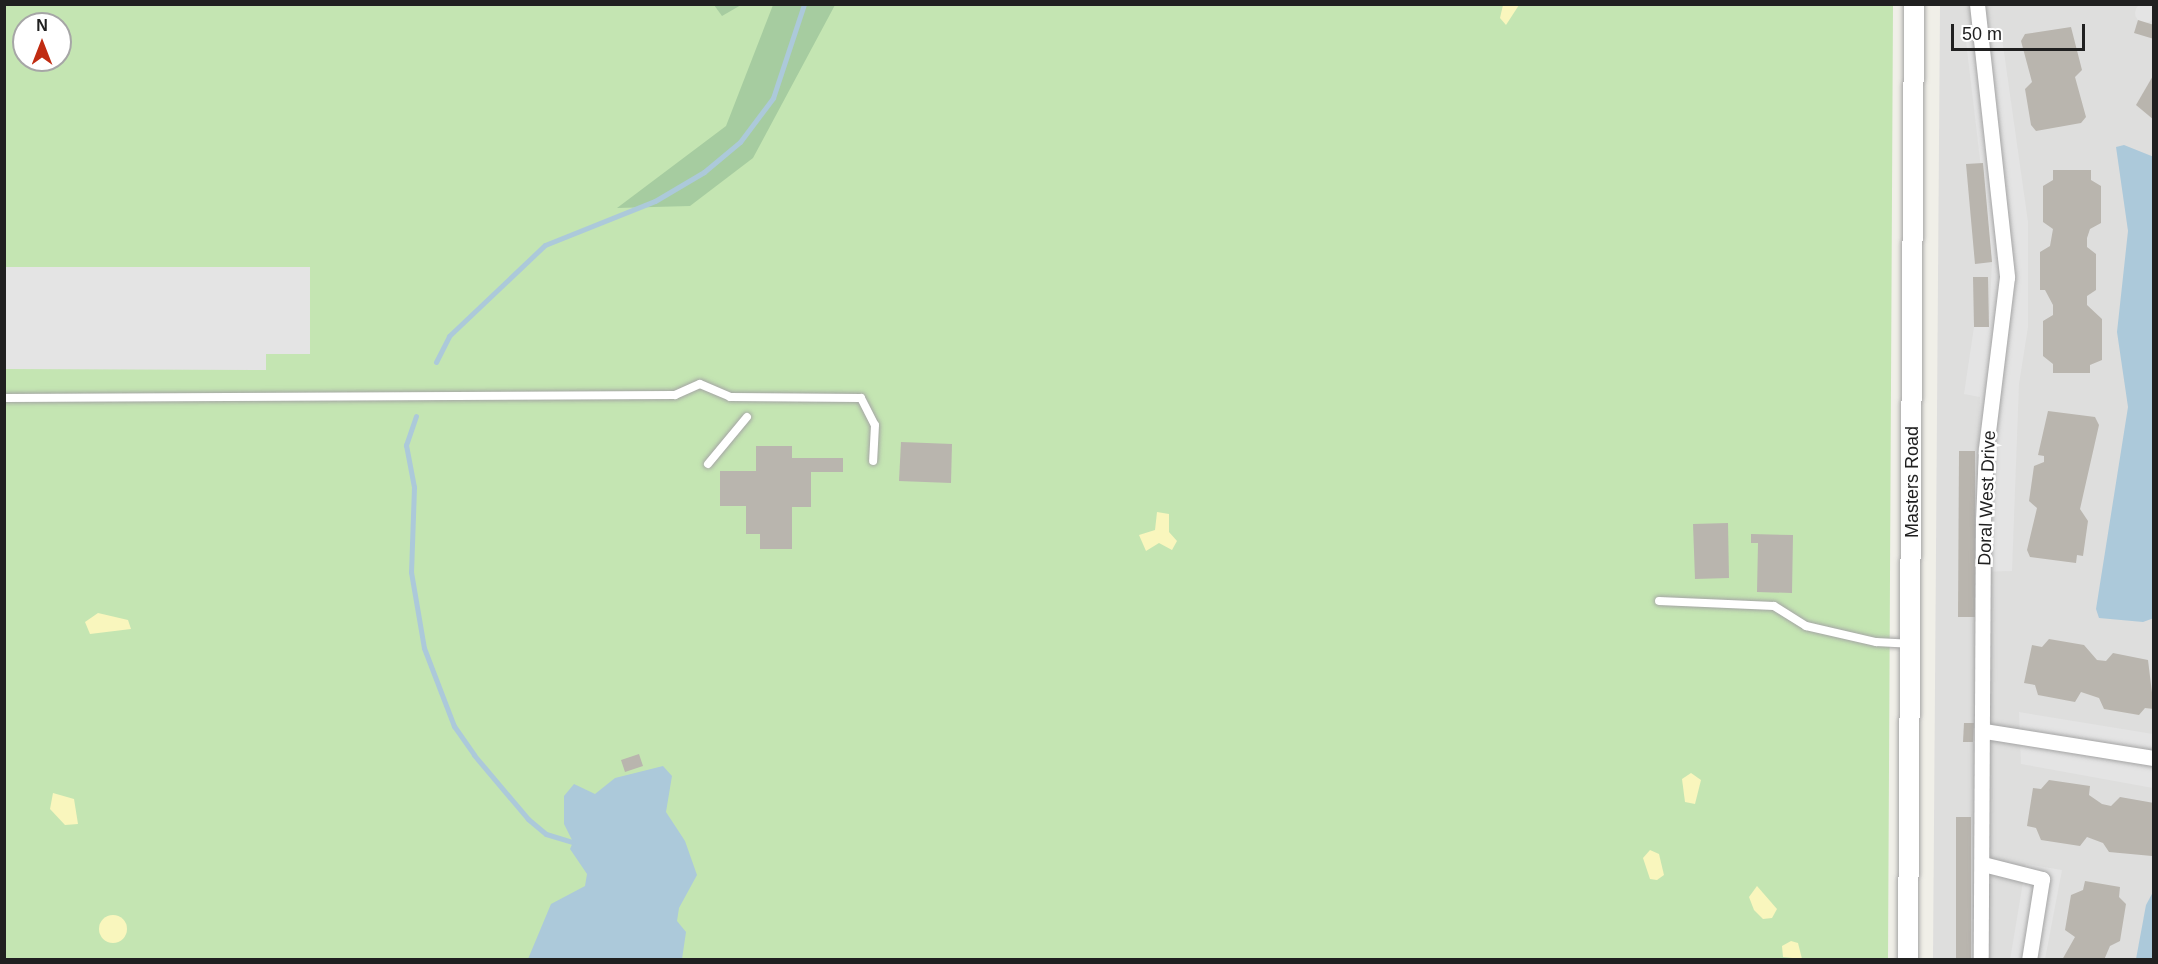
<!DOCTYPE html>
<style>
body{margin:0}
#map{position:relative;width:2158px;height:964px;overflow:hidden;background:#f0efe8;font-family:Arial,sans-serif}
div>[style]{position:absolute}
.residential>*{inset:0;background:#dededd}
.grass>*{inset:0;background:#c4e5b2}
.forest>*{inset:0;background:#a6cca0}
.sand>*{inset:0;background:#f9f6bd}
.round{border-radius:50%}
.parking>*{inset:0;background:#e4e4e4}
.water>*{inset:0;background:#acc9da}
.stream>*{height:5px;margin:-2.5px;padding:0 2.5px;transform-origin:2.5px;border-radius:2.5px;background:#acc9da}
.building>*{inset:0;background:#b9b5ae}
.roads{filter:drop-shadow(0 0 2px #a4a4a4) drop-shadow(0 0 2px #a4a4a4)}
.service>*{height:8px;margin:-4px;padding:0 4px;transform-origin:4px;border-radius:4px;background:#fff}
.minor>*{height:15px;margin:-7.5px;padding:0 7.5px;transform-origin:7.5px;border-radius:7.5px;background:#fff}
.tertiary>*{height:20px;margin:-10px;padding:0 10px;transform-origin:10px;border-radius:10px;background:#fff}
span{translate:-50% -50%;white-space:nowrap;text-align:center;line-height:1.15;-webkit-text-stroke:5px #fff;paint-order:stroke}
.street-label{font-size:18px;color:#202020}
.frame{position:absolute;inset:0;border:6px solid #202020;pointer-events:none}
.north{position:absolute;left:12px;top:12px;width:60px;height:60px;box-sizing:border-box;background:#fff;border:2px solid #a6a6a6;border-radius:50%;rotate:0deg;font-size:16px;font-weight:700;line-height:24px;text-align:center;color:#202020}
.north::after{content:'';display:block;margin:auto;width:21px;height:27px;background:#c02b11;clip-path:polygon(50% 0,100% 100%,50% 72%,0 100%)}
.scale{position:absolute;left:1951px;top:24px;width:134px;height:27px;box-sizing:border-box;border:3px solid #202020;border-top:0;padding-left:8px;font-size:18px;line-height:21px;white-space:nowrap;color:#202020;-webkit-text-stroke:4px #fff;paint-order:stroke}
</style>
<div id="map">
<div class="residential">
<i style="clip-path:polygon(1940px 5px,2153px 5px,2153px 959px,1933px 959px)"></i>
</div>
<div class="grass">
<i style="clip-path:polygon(evenodd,5px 5px,1893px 5px,1888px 959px,5px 960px,5px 5px,24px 24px,60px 24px,60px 60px,24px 60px,24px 24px)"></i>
</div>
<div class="forest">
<i style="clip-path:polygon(714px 5px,741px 5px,722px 16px)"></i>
<i style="clip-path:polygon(773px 5px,835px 5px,753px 158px,690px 206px,617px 208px,726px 126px)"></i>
</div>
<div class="sand">
<i style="clip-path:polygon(1503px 5px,1519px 5px,1506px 25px,1500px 18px)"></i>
<i style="clip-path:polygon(1157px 512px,1169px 514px,1169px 532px,1177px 541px,1172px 550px,1159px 543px,1146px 551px,1139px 535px,1155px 530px)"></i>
<i style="clip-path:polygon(98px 613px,128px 620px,131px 629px,90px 634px,85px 622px)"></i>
<i style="clip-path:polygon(1691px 773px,1701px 780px,1695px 804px,1685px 802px,1682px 779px)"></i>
<i style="clip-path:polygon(53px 793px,74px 799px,78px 824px,65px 825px,50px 809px)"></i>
<i style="clip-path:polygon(1650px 850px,1659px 854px,1664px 875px,1657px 880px,1650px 879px,1643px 858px)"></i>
<i style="clip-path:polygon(1757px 886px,1777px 909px,1772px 918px,1763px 919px,1754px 910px,1749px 897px)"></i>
<i class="round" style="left:99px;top:915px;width:28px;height:28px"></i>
<i style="clip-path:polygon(1791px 941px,1798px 943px,1802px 959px,1783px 957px,1782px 946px)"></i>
</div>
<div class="parking">
<i class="round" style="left:2135px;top:3px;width:20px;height:20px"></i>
<i style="clip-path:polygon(2001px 31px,2028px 222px,2028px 327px,2019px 384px,2012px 571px,1975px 572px,1980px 397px,1964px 394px,1974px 327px,1989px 326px,1992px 262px,1965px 32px)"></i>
<i style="clip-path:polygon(5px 267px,310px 267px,310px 354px,266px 354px,266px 370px,5px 369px)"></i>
<i style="clip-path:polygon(2019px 712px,2153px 734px,2153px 788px,2021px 764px)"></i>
<i style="clip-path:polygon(2026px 864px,2062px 870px,2045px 959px,2010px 960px)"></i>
</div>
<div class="water">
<i style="clip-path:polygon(2124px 145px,2154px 157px,2154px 618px,2143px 622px,2099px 618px,2096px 609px,2128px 407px,2117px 332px,2128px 231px,2116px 147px)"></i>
<i style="clip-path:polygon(663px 766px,672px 776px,666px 812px,685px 841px,697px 875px,679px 908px,677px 921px,686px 932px,682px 959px,528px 959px,551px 904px,585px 886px,587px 874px,570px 849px,573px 842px,564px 824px,564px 796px,574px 784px,595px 794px,615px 778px)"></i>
<i style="clip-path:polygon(2153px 892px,2153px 959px,2136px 959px,2146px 905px)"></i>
</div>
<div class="stream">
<i style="left:436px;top:362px;width:29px;rotate:-63deg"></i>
<i style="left:449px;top:336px;width:132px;rotate:-43.5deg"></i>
<i style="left:545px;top:245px;width:118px;rotate:-21.8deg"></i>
<i style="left:655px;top:201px;width:57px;rotate:-30.6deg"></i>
<i style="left:704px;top:172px;width:47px;rotate:-39.8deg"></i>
<i style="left:740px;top:142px;width:55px;rotate:-53.1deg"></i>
<i style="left:773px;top:98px;width:99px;rotate:-71.7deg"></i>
<i style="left:416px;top:416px;width:31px;rotate:109deg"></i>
<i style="left:406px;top:445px;width:43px;rotate:79.2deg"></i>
<i style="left:414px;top:487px;width:85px;rotate:92deg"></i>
<i style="left:411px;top:572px;width:77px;rotate:80.3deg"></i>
<i style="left:424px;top:648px;width:84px;rotate:69deg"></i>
<i style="left:454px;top:726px;width:35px;rotate:55deg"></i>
<i style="left:474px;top:755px;width:84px;rotate:49.8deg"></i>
<i style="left:528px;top:819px;width:23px;rotate:40deg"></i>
<i style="left:546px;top:834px;width:28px;rotate:17deg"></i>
</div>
<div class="building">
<i style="clip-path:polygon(2138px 20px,2154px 25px,2154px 39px,2134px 33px)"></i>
<i style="clip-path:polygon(2071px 27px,2082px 70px,2075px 77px,2086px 117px,2081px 123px,2036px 131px,2031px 125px,2025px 89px,2032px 82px,2021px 41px,2025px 34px)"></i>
<i style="clip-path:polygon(2154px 74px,2154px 120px,2136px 105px)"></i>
<i style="clip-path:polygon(1983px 163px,1992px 262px,1975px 264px,1966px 164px)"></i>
<i style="clip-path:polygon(2053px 170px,2091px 170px,2091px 180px,2101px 186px,2101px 223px,2090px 229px,2087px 238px,2087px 247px,2096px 254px,2096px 290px,2087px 296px,2087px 305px,2102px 319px,2102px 360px,2090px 365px,2090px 373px,2053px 373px,2053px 364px,2043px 356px,2043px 321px,2053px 315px,2053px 305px,2045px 290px,2040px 290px,2040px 252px,2050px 246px,2053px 229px,2043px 222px,2043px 186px,2053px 180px)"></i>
<i style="clip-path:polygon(1973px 277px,1988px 277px,1989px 327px,1974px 327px)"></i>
<i style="clip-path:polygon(2048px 411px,2095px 417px,2099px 425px,2080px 509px,2088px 521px,2083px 556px,2077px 555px,2076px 563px,2030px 557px,2027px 550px,2037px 508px,2029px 501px,2034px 466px,2044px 462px,2044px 456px,2038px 455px)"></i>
<i style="clip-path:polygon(901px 442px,952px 444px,951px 483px,899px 481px)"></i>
<i style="clip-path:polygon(756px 446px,792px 446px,792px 458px,843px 458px,843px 472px,811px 472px,811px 507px,792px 507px,792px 549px,760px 549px,760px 534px,746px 534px,746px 506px,720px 506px,720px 471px,756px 471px)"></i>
<i style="clip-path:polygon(1959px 451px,1975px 451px,1975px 617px,1958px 617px)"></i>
<i style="clip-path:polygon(1728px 523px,1729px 578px,1695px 579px,1693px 524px)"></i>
<i style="clip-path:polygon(1751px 534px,1793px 535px,1792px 593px,1757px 592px,1758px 543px,1751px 543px)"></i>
<i style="clip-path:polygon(2049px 639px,2084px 645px,2097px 660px,2106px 661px,2113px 653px,2148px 660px,2154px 709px,2145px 708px,2139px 715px,2104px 709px,2099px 698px,2081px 692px,2075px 702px,2038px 695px,2035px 685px,2024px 683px,2032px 645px,2042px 647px)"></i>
<i style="clip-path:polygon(1964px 723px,1974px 723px,1973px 742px,1963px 742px)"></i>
<i style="clip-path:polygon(639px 754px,643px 766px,625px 772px,621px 760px)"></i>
<i style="clip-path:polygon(2049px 780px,2090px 786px,2089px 795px,2102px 804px,2111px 806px,2120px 797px,2154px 803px,2152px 856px,2109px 852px,2103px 843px,2087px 837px,2080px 846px,2041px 840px,2036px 828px,2027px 826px,2033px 788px,2041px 789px)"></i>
<i style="clip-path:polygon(1956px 817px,1971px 817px,1971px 960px,1956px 960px)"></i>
<i style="clip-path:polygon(2085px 881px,2120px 887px,2119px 897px,2126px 904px,2120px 941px,2110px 946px,2104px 960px,2062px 960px,2075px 937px,2065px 930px,2071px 895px,2083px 890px)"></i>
</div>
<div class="roads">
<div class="service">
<i style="left:4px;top:398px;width:671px;rotate:-0.26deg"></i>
<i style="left:675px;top:395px;width:27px;rotate:-24deg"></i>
<i style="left:700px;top:384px;width:33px;rotate:23deg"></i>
<i style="left:730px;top:397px;width:131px;rotate:0.4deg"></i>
<i style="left:861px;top:398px;width:30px;rotate:63deg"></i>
<i style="left:875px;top:425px;width:36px;rotate:93deg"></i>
<i style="left:708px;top:464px;width:61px;rotate:-50.3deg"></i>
<i style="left:1659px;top:601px;width:115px;rotate:2.5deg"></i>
<i style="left:1774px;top:606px;width:38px;rotate:32deg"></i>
<i style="left:1806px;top:626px;width:72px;rotate:12.9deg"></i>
<i style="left:1876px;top:642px;width:33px;rotate:3deg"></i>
</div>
<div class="minor">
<i style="left:1977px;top:4px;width:275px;rotate:83.7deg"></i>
<i style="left:2007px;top:277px;width:173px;rotate:97deg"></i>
<i style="left:1986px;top:449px;width:71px;rotate:92.4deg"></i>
<i style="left:1983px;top:520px;width:440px;rotate:90.3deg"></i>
<i style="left:1985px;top:731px;width:171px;rotate:9.1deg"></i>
<i style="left:1983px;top:864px;width:61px;rotate:14.3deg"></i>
<i style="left:2042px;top:879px;width:82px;rotate:99.1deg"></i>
</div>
<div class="tertiary">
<i style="left:1908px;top:960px;width:956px;rotate:-89.64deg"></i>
</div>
</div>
<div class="street-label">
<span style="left:1912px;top:482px;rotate:-90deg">Masters Road</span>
<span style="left:1987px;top:498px;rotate:-88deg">Doral West Drive</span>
</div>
<div class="frame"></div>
<div class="north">N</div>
<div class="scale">50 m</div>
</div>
